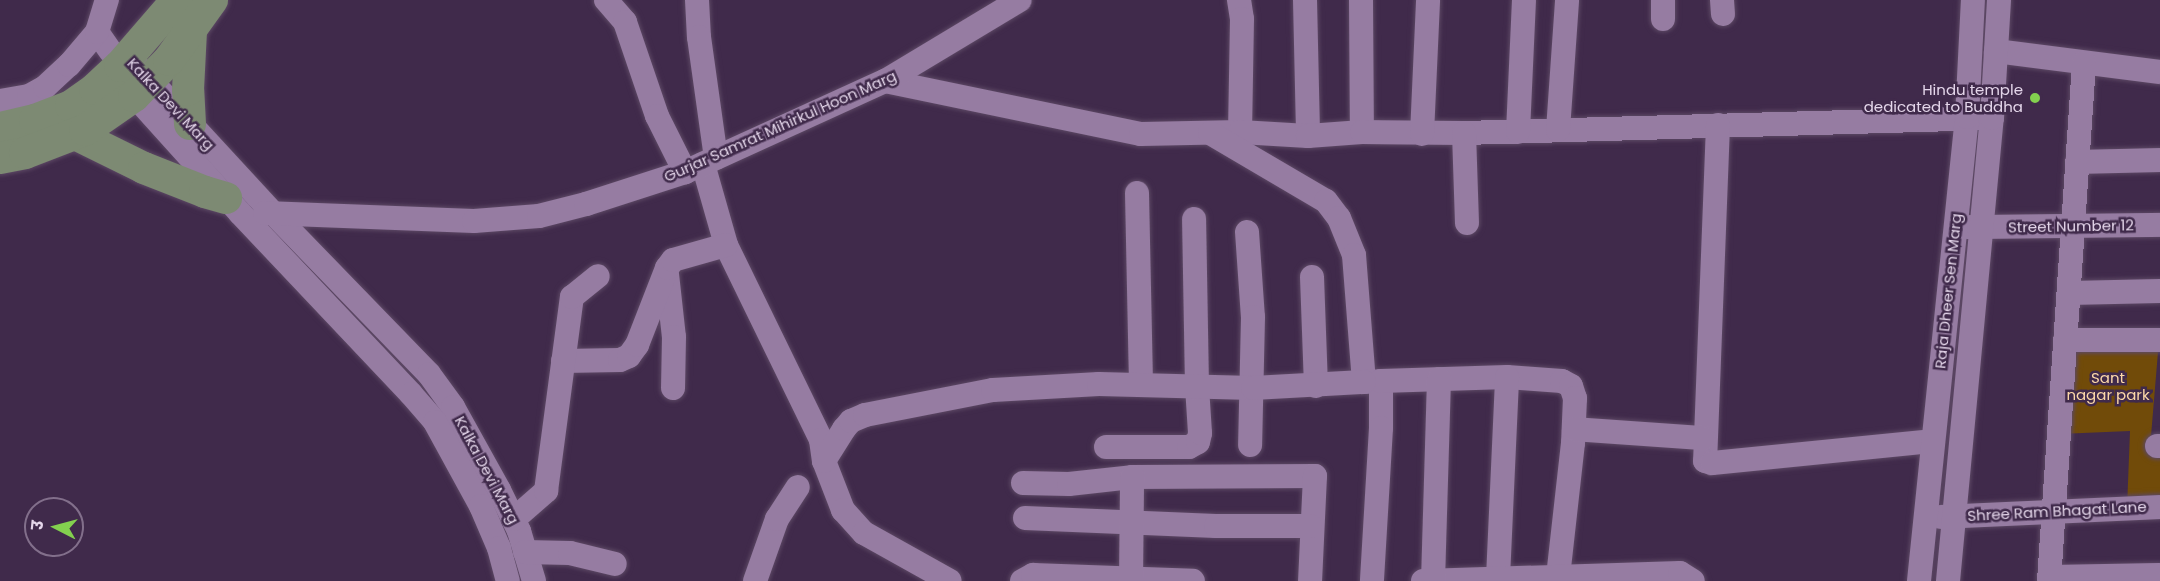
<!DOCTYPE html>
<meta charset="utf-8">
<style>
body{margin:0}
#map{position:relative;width:2160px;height:581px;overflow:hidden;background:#402a4b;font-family:Poppins,"Noto Sans Devanagari",sans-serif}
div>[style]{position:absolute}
.green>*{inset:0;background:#714b09}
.roads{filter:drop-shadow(0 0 2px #5c4864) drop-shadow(0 0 2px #5c4864)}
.minor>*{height:24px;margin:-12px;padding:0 12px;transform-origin:12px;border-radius:12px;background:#967ca2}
.major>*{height:32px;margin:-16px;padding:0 16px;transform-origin:16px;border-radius:16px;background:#7d8a73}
.dots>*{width:16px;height:16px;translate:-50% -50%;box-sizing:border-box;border:3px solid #402a4b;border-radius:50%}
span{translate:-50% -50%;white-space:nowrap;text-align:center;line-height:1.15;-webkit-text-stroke:5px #402a4b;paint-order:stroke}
.poi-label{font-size:15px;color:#e4d6ea}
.right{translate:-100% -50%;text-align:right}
.street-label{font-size:15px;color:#e4d6ea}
.park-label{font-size:15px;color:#fcd8a8}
.north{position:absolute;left:24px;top:497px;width:60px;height:60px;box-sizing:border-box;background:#402a4b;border:2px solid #826f8b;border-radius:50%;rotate:276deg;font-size:16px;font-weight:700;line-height:24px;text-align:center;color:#e4d6ea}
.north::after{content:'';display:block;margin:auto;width:21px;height:27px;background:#83d04f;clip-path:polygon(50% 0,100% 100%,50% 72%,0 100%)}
</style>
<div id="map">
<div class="green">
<i style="clip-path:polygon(2065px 340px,2159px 340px,2150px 448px,2160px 449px,2160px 507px,2127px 508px,2130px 431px,2059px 434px)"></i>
</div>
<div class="roads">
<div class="minor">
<i style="left:606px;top:0;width:29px;rotate:49deg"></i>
<i style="left:625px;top:22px;width:99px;rotate:71.2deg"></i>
<i style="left:657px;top:116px;width:63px;rotate:63.4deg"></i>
<i style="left:697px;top:0;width:37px;rotate:87deg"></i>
<i style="left:699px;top:37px;width:122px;rotate:82deg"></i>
<i style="left:1239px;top:0;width:19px;rotate:81deg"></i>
<i style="left:1242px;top:19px;width:113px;rotate:91deg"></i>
<i style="left:1305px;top:0;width:136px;rotate:88.7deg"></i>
<i style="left:1361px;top:0;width:132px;rotate:89.6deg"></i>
<i style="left:1722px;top:0;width:14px;rotate:86deg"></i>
<i style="left:1663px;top:19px;width:19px;rotate:-90deg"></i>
<i style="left:97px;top:32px;width:24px;rotate:55deg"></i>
<i style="left:1996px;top:51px;width:165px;rotate:7.3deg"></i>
<i style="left:139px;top:68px;width:197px;rotate:47.3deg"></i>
<i style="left:273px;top:213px;width:224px;rotate:45.9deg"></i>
<i style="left:429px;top:374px;width:41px;rotate:54deg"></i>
<i style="left:453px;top:407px;width:95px;rotate:61deg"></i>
<i style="left:499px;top:490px;width:46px;rotate:64deg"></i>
<i style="left:519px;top:531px;width:52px;rotate:73.3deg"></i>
<i style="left:885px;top:81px;width:261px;rotate:11.7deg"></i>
<i style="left:1141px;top:134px;width:99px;rotate:-1.2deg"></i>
<i style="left:1240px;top:132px;width:68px;rotate:3.4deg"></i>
<i style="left:1308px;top:136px;width:54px;rotate:-4.2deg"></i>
<i style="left:1362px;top:132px;width:102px;rotate:0.6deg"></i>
<i style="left:1464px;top:133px;width:528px;rotate:-1.63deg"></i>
<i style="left:123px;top:83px;width:175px;rotate:48deg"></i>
<i style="left:240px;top:213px;width:249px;rotate:46.6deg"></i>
<i style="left:411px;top:394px;width:37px;rotate:49deg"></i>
<i style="left:435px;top:422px;width:96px;rotate:61.3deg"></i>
<i style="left:481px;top:506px;width:46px;rotate:66.8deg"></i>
<i style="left:499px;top:548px;width:34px;rotate:75deg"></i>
<i style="left:0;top:101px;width:29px;rotate:-10deg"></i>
<i style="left:29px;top:96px;width:18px;rotate:-29deg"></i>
<i style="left:45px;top:87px;width:33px;rotate:-43deg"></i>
<i style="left:69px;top:65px;width:43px;rotate:-49.7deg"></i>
<i style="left:97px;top:32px;width:34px;rotate:-73deg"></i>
<i style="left:1718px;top:125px;width:336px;rotate:92.2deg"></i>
<i style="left:1705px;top:461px;width:7px;rotate:16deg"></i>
<i style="left:1712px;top:463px;width:221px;rotate:-5.7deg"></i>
<i style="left:1558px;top:130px;width:130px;rotate:-86deg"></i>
<i style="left:1518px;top:132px;width:132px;rotate:-87.4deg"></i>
<i style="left:1210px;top:133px;width:134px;rotate:30.4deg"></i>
<i style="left:1326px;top:201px;width:21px;rotate:53deg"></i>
<i style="left:1339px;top:218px;width:40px;rotate:68deg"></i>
<i style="left:1354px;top:255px;width:127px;rotate:85.5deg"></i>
<i style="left:1364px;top:382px;width:17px;rotate:-3deg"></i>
<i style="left:1381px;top:381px;width:47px;rotate:90deg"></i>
<i style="left:1381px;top:428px;width:153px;rotate:93.4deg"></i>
<i style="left:1464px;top:133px;width:90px;rotate:88.1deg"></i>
<i style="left:1422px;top:134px;width:134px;rotate:-87.4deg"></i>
<i style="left:2077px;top:162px;width:83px;rotate:-1.4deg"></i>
<i style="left:703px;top:164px;width:84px;rotate:74.1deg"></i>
<i style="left:726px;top:245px;width:217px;rotate:64deg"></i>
<i style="left:821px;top:440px;width:21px;rotate:82deg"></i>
<i style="left:824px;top:461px;width:53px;rotate:68.8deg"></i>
<i style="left:843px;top:510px;width:31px;rotate:48deg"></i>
<i style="left:864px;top:533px;width:98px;rotate:29.2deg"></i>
<i style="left:1137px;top:193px;width:191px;rotate:88.8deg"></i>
<i style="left:265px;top:213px;width:209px;rotate:2.2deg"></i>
<i style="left:474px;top:221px;width:65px;rotate:-4.4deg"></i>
<i style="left:539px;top:216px;width:49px;rotate:-14.3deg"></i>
<i style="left:586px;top:204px;width:104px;rotate:-17.9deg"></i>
<i style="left:685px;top:172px;width:220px;rotate:-24.5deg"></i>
<i style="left:885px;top:81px;width:157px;rotate:-31deg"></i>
<i style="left:1967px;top:227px;width:193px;rotate:-0.6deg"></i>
<i style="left:1247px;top:232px;width:85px;rotate:86deg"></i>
<i style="left:1253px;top:317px;width:128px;rotate:91.3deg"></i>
<i style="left:667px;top:274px;width:63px;rotate:83.7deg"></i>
<i style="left:674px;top:337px;width:51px;rotate:91.1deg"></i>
<i style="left:1312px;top:277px;width:109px;rotate:87.9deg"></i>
<i style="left:2069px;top:293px;width:91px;rotate:-1.3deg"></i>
<i style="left:2065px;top:340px;width:95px"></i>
<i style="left:563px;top:361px;width:57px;rotate:-1deg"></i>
<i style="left:620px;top:360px;width:10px;rotate:-24deg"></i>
<i style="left:629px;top:356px;width:14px;rotate:-54deg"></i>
<i style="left:637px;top:345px;width:83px;rotate:-68.7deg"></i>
<i style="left:667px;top:268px;width:10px;rotate:-53deg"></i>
<i style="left:673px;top:260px;width:55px;rotate:-15.8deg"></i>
<i style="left:1381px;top:381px;width:126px;rotate:-1.8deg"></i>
<i style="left:1507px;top:377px;width:55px;rotate:4.2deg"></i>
<i style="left:1562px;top:381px;width:10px;rotate:29deg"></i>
<i style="left:1571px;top:386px;width:13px;rotate:72deg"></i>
<i style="left:1575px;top:398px;width:45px;rotate:92.5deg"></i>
<i style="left:1573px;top:443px;width:134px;rotate:96.4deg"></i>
<i style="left:1574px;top:429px;width:130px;rotate:4deg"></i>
<i style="left:2157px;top:446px;width:3px"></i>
<i style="left:1106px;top:447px;width:83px"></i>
<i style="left:1189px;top:447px;width:10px;rotate:-29deg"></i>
<i style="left:1198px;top:442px;width:9px;rotate:-77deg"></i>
<i style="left:1200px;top:433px;width:46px;rotate:-93.7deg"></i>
<i style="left:1197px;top:387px;width:168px;rotate:-91deg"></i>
<i style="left:824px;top:461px;width:38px;rotate:-58deg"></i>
<i style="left:844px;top:429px;width:11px;rotate:-49deg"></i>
<i style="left:851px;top:421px;width:15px;rotate:-23deg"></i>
<i style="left:865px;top:415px;width:130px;rotate:-11.1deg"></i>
<i style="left:993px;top:390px;width:106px;rotate:-3.2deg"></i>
<i style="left:1099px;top:384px;width:154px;rotate:1.5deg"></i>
<i style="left:1253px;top:388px;width:111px;rotate:-3.1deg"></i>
<i style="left:1023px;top:483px;width:46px;rotate:1.2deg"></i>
<i style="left:1069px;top:484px;width:63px;rotate:-6.3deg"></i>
<i style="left:1132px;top:477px;width:183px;rotate:-0.3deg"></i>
<i style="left:1315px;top:476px;width:105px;rotate:92.7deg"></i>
<i style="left:1941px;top:517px;width:219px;rotate:-2.6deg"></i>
<i style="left:1025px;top:518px;width:191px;rotate:2.4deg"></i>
<i style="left:1216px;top:526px;width:94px"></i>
<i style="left:514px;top:519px;width:43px;rotate:-41.2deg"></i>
<i style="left:546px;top:491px;width:196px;rotate:-82.4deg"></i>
<i style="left:572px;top:297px;width:33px;rotate:-39deg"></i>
<i style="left:525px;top:552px;width:45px;rotate:1.3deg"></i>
<i style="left:570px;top:553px;width:46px;rotate:13.7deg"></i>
<i style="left:2049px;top:577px;width:111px;rotate:-1deg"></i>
<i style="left:1498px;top:578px;width:201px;rotate:-87.4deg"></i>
<i style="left:755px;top:581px;width:66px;rotate:-70.5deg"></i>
<i style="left:777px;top:519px;width:38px;rotate:-57deg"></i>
<i style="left:1022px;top:581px;width:13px;rotate:-29deg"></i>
<i style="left:1033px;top:575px;width:160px;rotate:2.1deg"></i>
<i style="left:1131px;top:581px;width:104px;rotate:-89.4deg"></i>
<i style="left:1423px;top:581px;width:257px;rotate:-1.8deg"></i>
<i style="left:1680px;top:573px;width:15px;rotate:32deg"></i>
<i style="left:1433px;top:581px;width:202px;rotate:-88.3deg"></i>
<i style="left:1919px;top:581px;width:466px;rotate:-84.1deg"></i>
<i style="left:1967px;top:117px;width:117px;rotate:-87.1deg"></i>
<i style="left:1948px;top:581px;width:465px;rotate:-84.6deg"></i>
<i style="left:1992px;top:118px;width:118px;rotate:-86.6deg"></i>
<i style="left:2049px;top:581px;width:519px;rotate:-86.13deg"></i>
</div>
<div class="major">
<i style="left:190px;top:124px;width:34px;rotate:-93deg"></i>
<i style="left:188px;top:90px;width:60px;rotate:-87.1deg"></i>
<i style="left:0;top:128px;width:36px;rotate:-13deg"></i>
<i style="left:35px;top:120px;width:39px;rotate:-21deg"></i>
<i style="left:71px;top:106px;width:29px;rotate:-35deg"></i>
<i style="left:95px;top:89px;width:34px;rotate:-43deg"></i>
<i style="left:120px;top:66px;width:87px;rotate:-49.2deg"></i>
<i style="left:75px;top:134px;width:77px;rotate:26.2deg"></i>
<i style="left:144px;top:168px;width:66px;rotate:21.5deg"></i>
<i style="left:205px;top:192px;width:22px;rotate:16deg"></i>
<i style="left:0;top:158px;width:25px;rotate:-11deg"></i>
<i style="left:25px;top:153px;width:64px;rotate:-21deg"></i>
<i style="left:85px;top:130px;width:60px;rotate:-34.8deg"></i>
<i style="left:134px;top:96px;width:50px;rotate:-45.8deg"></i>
<i style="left:169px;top:60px;width:74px;rotate:-54.4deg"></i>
</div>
</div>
<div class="dots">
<i style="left:2035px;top:98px;background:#83d04f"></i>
</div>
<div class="poi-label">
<span class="right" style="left:2023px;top:98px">Hindu temple<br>dedicated to Buddha</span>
</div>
<div class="street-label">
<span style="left:171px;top:104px;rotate:47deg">Kalka Devi Marg</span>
<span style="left:780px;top:126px;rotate:-24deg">Gurjar Samrat Mihirkul Hoon Marg</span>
<span style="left:2071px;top:226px;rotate:-1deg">Street Number 12</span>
<span style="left:1948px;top:291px;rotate:-84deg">Raja Dheer Sen Marg</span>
<span style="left:487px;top:470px;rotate:62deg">Kalka Devi Marg</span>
<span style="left:2057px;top:511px;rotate:-3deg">Shree Ram Bhagat Lane</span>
</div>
<div class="park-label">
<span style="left:2108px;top:386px">Sant<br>nagar park</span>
</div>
<div class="north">उ</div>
</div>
